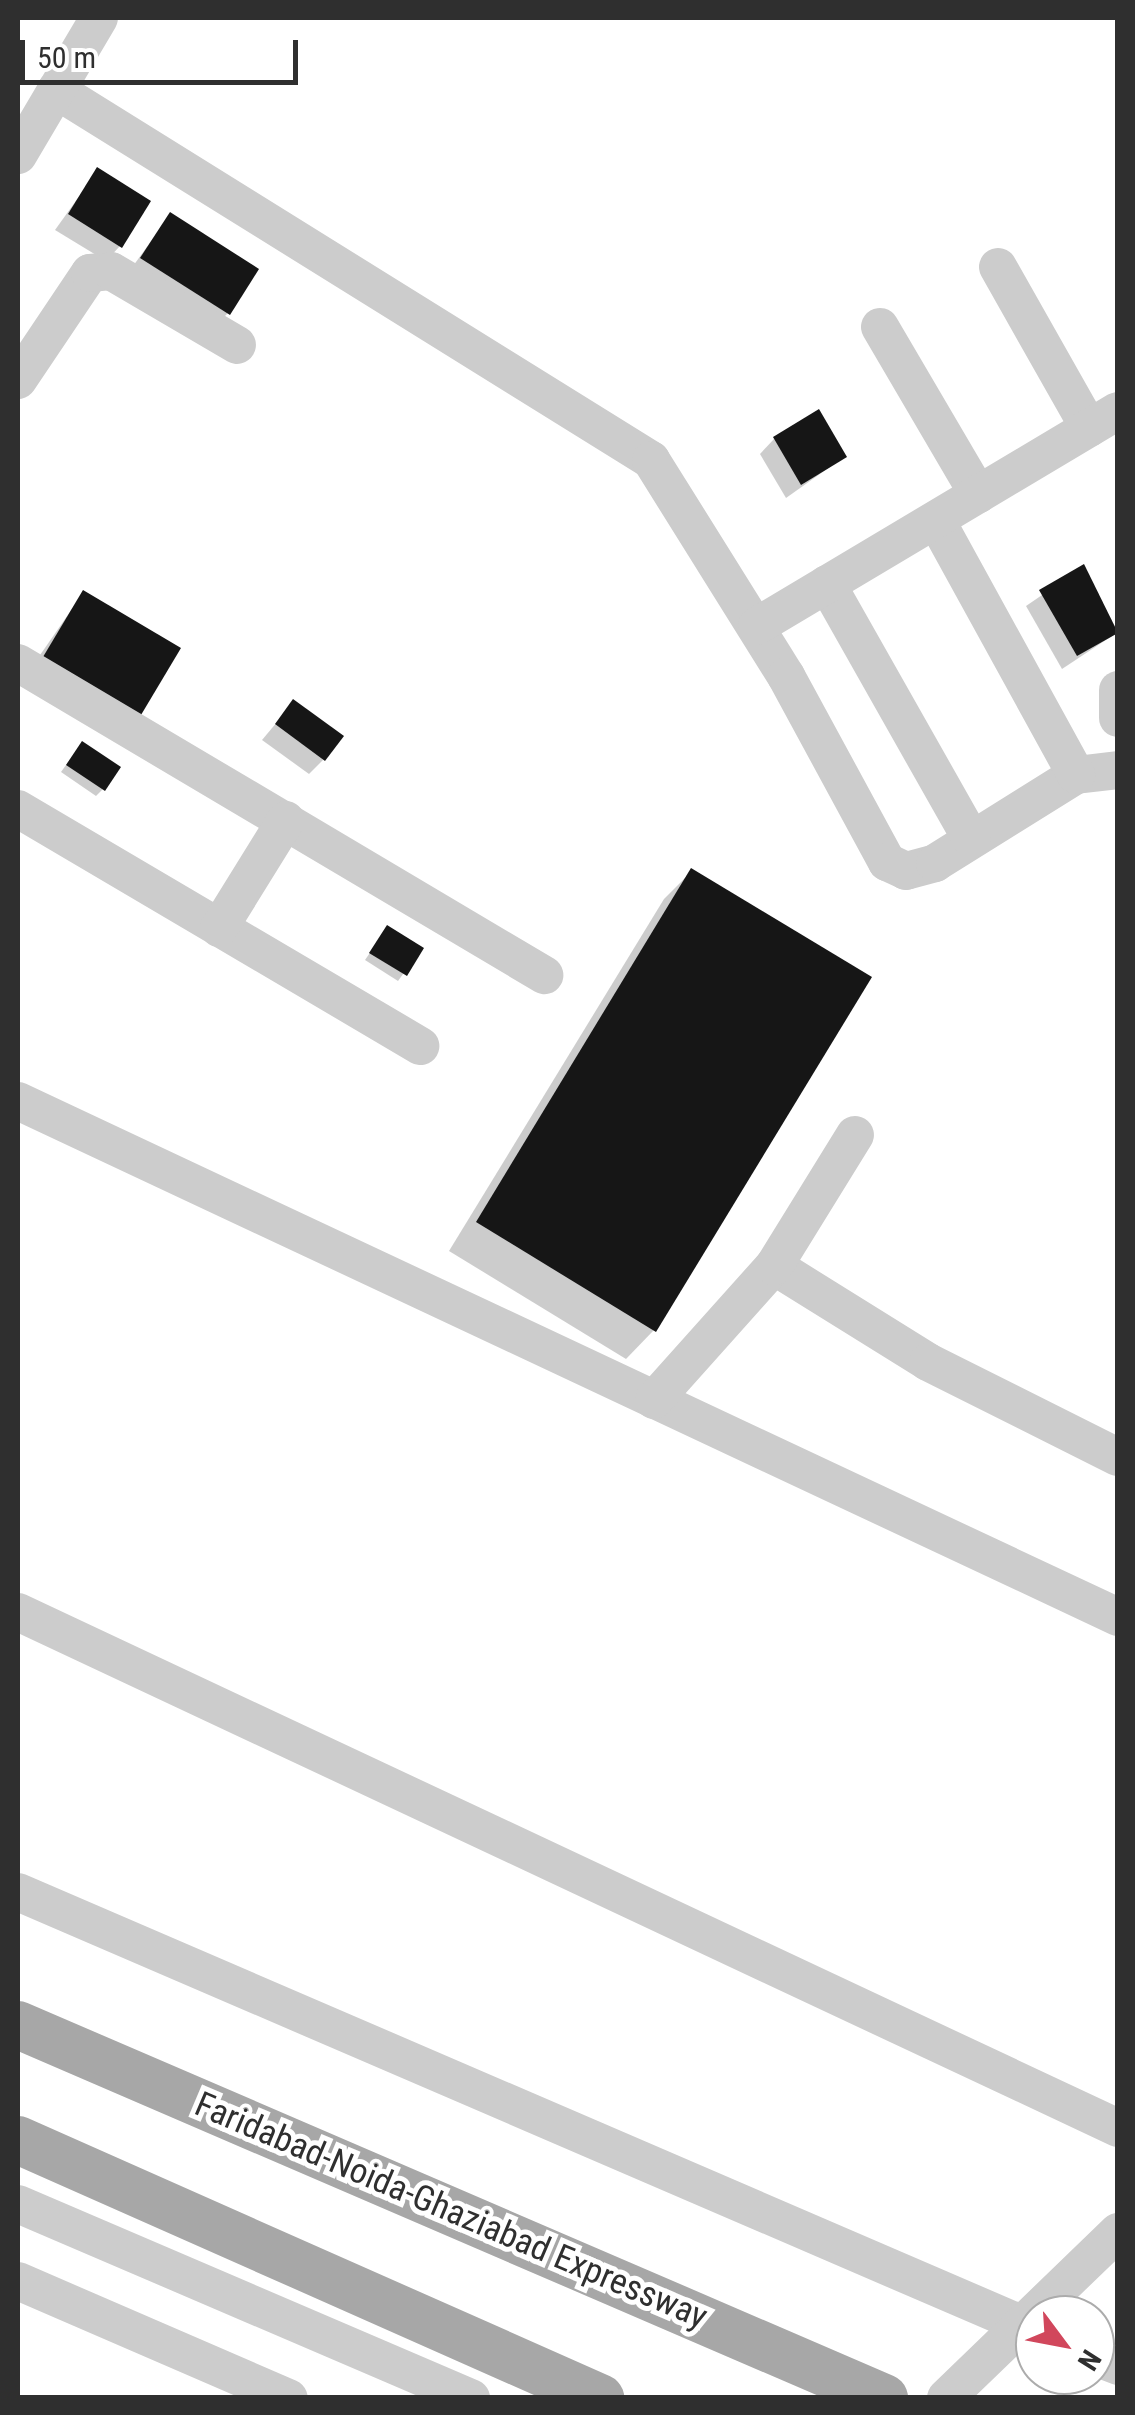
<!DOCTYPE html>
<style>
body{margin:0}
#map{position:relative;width:1135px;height:2415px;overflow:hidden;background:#fff;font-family:"Roboto Condensed",sans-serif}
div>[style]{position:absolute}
.shadow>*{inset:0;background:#0003}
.building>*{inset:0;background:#161616}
.minor>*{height:38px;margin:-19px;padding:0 19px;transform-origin:19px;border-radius:19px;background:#ccc}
.major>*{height:48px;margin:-24px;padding:0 24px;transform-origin:24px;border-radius:24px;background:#a7a7a7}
span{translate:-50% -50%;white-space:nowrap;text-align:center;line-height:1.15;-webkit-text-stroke:10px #fff;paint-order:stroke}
.street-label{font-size:35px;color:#2f2f2f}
.frame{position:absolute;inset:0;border:20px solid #2f2f2f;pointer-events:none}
.north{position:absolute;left:1015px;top:2295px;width:100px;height:100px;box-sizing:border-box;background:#fff;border:2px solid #acacac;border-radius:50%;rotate:122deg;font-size:28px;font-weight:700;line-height:40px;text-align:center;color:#2f2f2f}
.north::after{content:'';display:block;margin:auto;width:35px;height:45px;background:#d1475c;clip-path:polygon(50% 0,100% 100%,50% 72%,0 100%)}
.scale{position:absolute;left:20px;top:40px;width:278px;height:45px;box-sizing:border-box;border:5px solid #2f2f2f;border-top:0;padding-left:12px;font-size:30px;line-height:35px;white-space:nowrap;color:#2f2f2f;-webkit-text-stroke:8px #fff;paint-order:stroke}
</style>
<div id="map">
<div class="shadow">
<i style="clip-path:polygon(98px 170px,120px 246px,106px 261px,55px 230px)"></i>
<i style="clip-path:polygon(170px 215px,228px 313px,213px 328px,128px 273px)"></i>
<i style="clip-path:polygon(774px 439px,844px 457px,786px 498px,760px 454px)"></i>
<i style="clip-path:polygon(1083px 567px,1118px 632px,1062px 669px,1026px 606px)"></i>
<i style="clip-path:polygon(83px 593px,114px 740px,20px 684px)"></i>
<i style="clip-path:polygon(293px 703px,323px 760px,309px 774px,262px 740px)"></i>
<i style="clip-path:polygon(76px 751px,103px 789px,96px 796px,61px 772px)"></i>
<i style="clip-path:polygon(692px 871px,654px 1330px,626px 1359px,449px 1251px,664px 899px)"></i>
<i style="clip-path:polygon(387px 928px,421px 949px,398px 981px,365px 960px)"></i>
</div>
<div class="building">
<i style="clip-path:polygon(97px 167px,151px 201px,122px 248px,68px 214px)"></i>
<i style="clip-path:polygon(170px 212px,259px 269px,230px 315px,140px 258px)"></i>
<i style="clip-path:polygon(819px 409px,847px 457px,801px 485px,773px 437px)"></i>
<i style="clip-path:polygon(1084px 564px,1118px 633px,1077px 656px,1039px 590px)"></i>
<i style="clip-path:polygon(83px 590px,181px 648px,138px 720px,40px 662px)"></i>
<i style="clip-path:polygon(293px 699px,344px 736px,325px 761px,275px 724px)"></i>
<i style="clip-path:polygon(82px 741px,121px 767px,105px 791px,66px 765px)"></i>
<i style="clip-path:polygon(691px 868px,872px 977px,656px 1332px,476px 1222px)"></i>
<i style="clip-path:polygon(387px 925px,424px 948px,407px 976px,369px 953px)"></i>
</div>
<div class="minor">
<i style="left:56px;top:90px;width:701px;rotate:31.88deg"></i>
<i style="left:651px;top:460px;width:255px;rotate:58deg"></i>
<i style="left:786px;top:676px;width:212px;rotate:61.5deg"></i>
<i style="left:887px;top:862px;width:21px;rotate:25deg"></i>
<i style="left:906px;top:871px;width:30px;rotate:-15deg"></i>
<i style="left:935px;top:863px;width:166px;rotate:-32deg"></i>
<i style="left:1076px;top:775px;width:42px;rotate:-6.8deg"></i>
<i style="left:18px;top:155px;width:159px;rotate:-59.4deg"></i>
<i style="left:998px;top:267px;width:185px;rotate:60.5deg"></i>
<i style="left:880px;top:327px;width:194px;rotate:59.6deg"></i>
<i style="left:18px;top:380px;width:129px;rotate:-56.1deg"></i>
<i style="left:90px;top:273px;width:21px;rotate:-5deg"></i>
<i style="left:111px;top:271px;width:146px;rotate:30.4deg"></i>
<i style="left:936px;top:520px;width:291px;rotate:61.2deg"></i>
<i style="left:827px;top:584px;width:293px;rotate:60.5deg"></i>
<i style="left:757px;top:626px;width:420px;rotate:-30.8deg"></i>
<i style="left:18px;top:663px;width:612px;rotate:30.67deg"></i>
<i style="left:1118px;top:690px;width:28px;rotate:90deg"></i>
<i style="left:18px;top:809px;width:467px;rotate:30.5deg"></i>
<i style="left:219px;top:928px;width:127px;rotate:-58.2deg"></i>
<i style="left:18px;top:1101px;width:1215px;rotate:25.13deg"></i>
<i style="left:774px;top:1266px;width:181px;rotate:31.9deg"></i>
<i style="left:928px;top:1362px;width:212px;rotate:26.6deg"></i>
<i style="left:654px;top:1400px;width:180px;rotate:-48.2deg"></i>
<i style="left:774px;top:1266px;width:154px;rotate:-58.3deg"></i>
<i style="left:18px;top:1612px;width:1215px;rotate:25.13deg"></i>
<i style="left:18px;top:1892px;width:1107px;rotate:23.3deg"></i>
<i style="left:18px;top:2204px;width:493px;rotate:23.2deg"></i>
<i style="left:18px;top:2281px;width:295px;rotate:23.4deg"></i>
<i style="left:1095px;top:2357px;width:25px;rotate:21deg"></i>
<i style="left:946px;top:2398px;width:239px;rotate:-44deg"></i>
</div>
<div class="major">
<i style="left:18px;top:2025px;width:943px;rotate:23.3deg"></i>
<i style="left:18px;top:2140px;width:637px;rotate:23.91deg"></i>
</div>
<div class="street-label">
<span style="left:451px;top:2211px;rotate:23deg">Faridabad-Noida-Ghaziabad Expressway</span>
</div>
<div class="frame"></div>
<div class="north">N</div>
<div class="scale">50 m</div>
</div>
